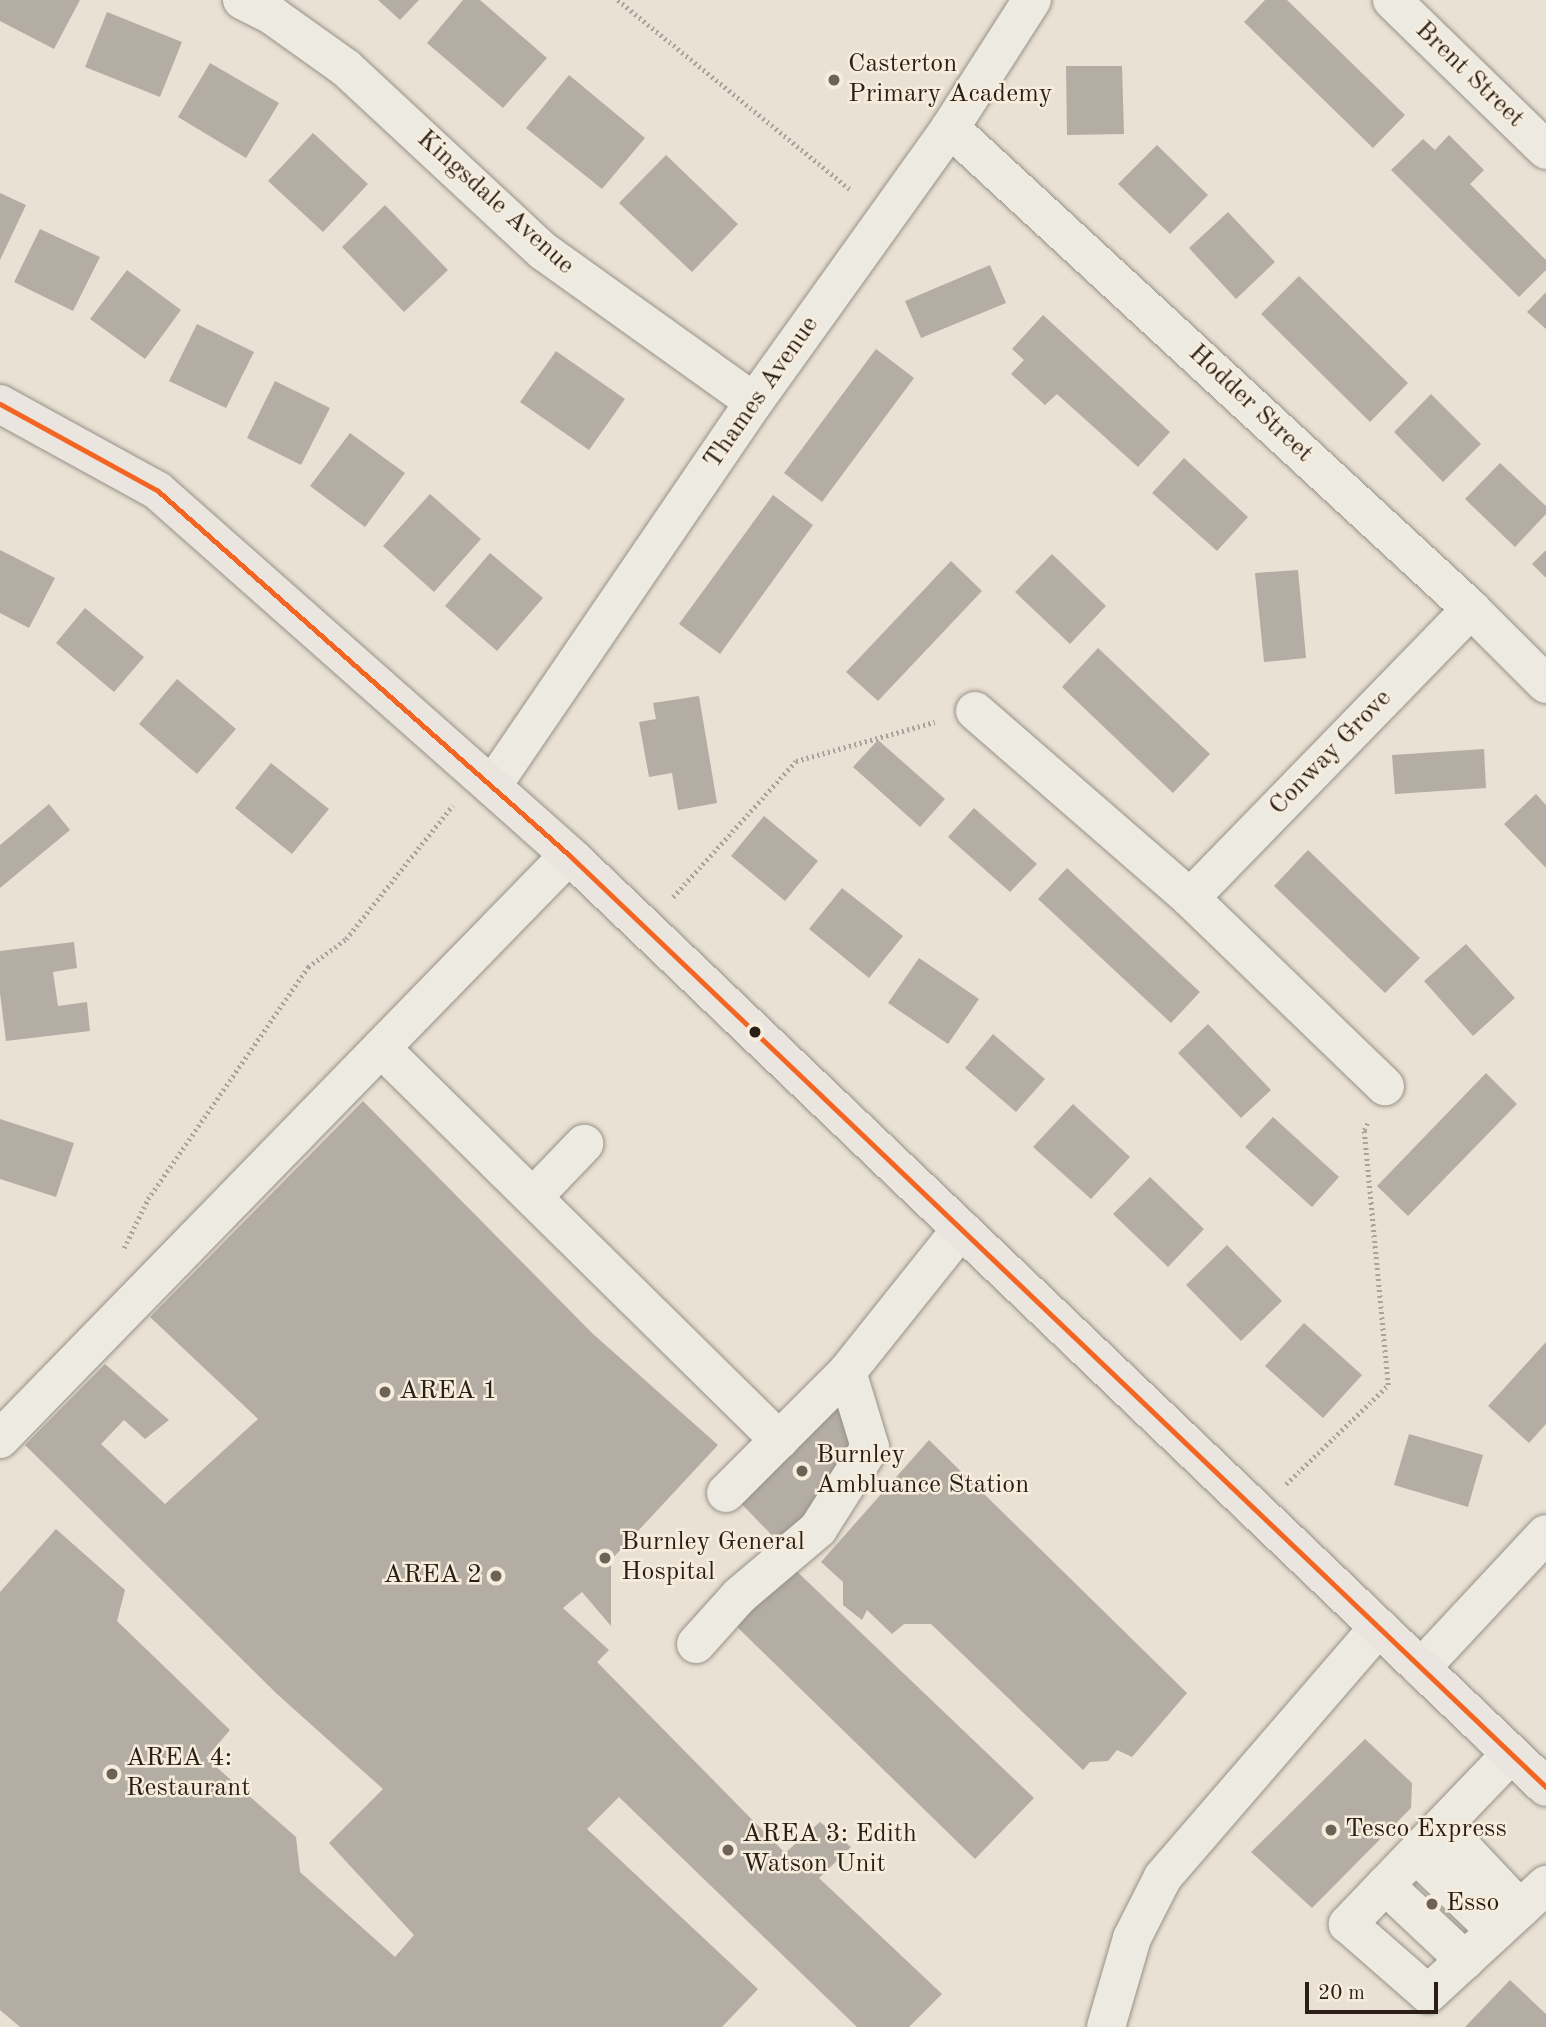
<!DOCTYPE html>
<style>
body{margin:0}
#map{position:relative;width:1546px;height:2027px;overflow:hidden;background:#e9e1d3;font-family:"Old Standard TT",serif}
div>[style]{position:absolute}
.building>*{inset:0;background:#b4ada4}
.path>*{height:4.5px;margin-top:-2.25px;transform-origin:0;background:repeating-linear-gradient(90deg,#a8a49d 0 2px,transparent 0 5.5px)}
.roads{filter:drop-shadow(0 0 2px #979188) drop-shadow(0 0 2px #979188)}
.minor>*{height:38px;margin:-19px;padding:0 19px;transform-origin:19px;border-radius:19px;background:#edeae2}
.highway>*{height:38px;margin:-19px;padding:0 19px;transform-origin:19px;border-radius:19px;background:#eae5de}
.bus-1>*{height:5px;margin:-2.5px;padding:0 2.5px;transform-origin:2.5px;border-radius:2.5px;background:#f26522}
.dots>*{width:19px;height:19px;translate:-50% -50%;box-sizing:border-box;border:4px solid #f6eddd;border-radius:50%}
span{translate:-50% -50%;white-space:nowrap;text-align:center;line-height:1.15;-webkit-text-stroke:5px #f6eddd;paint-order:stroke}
.poi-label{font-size:26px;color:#2a1e16}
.left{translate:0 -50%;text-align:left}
.right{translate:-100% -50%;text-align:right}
.street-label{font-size:26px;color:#2a1e16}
.scale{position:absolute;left:1305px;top:1982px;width:133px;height:32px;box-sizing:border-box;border:4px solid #2a1e16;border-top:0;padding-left:9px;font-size:21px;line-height:24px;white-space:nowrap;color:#2a1e16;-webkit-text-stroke:5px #f6eddd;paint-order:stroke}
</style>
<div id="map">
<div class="building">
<i style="clip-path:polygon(0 0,80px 0,54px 49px,0 21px)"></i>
<i style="clip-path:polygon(378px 0,419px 0,400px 20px)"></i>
<i style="clip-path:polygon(463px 0,480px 0,547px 58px,503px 108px,427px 43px)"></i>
<i style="clip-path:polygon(1265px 0,1287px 0,1405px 115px,1373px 148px,1244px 22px)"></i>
<i style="clip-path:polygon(107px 12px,182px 42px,160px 97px,85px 67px)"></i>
<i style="clip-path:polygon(210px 63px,279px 103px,246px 158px,178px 117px)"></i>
<i style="clip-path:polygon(1066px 66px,1122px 66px,1124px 134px,1067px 135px)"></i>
<i style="clip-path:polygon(569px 75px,645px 138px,602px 189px,526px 128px)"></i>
<i style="clip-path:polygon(313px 133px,368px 184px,323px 232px,268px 181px)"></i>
<i style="clip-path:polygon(1449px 135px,1484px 170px,1470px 184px,1546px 260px,1546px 270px,1519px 297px,1391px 170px,1423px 139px,1435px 150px)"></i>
<i style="clip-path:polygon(1157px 145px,1208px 195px,1170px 234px,1118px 184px)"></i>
<i style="clip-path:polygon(666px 155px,738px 224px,692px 272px,619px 203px)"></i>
<i style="clip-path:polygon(0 193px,26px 205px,0 260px)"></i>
<i style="clip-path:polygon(385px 205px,448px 270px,404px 312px,342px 247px)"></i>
<i style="clip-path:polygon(1228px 212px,1275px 262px,1236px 299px,1189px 248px)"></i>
<i style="clip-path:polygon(40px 229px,100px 257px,73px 311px,14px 282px)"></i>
<i style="clip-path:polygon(990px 265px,1006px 303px,921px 338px,905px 301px)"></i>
<i style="clip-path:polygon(127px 270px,181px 310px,145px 359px,90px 319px)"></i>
<i style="clip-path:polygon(1299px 276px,1408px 383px,1370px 422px,1261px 314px)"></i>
<i style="clip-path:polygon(1546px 292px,1546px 329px,1527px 312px)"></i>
<i style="clip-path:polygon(1043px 315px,1170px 432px,1138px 467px,1057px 394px,1045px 405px,1011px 374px,1024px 360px,1012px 349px)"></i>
<i style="clip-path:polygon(197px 324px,254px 352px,226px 408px,169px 381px)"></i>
<i style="clip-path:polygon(876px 349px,914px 378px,822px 502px,784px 473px)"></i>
<i style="clip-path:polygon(556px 351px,625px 399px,589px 450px,520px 402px)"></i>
<i style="clip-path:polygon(275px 381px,330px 408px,301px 465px,247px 438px)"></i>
<i style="clip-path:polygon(1431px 394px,1481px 444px,1443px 482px,1394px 432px)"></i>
<i style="clip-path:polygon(350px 433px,405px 473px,365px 527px,310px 486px)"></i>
<i style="clip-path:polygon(1184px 458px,1248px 517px,1217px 551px,1152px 493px)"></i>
<i style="clip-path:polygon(1500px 463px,1546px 506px,1546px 514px,1515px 547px,1465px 499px)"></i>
<i style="clip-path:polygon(430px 494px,481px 539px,434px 592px,383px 546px)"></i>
<i style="clip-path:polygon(773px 495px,813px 525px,720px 654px,679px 624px)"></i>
<i style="clip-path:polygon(0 550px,55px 578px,29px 628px,0 613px)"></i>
<i style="clip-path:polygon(1546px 550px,1546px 578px,1532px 564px)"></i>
<i style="clip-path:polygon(490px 553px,543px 598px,497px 651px,445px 606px)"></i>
<i style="clip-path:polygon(1052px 554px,1106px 606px,1070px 644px,1015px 592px)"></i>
<i style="clip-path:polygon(951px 561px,982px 591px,878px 701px,846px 672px)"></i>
<i style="clip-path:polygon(1298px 570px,1306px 658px,1264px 662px,1255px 573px)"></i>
<i style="clip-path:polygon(85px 608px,144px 657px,114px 692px,56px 643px)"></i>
<i style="clip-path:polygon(1098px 648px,1210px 754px,1173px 793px,1062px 687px)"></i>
<i style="clip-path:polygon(177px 679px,236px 729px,197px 774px,139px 724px)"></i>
<i style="clip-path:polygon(699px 696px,717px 803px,678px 810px,672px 773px,649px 777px,639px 722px,656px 719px,653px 703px)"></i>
<i style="clip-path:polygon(878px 740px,945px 799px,920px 827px,853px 767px)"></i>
<i style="clip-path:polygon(1484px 749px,1486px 788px,1395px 794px,1392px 755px)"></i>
<i style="clip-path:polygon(271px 763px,329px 809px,292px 854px,235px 808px)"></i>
<i style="clip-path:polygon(1536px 794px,1546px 805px,1546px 868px,1504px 824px)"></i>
<i style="clip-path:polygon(49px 804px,70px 830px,0 888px,0 845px)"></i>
<i style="clip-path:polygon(974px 808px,1037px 864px,1010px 892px,948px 837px)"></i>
<i style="clip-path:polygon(764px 816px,818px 861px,785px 901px,731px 856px)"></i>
<i style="clip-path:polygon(1308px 850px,1420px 958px,1385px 993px,1274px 886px)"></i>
<i style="clip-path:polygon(1067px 868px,1200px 992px,1171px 1023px,1038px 899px)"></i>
<i style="clip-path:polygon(842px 888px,903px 936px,869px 978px,809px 929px)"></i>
<i style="clip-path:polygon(74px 942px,77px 968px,53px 972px,58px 1006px,87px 1002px,90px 1031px,6px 1041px,0 993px,0 951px)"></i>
<i style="clip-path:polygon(1466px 944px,1515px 998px,1473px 1036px,1424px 981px)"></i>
<i style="clip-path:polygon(919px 958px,979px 999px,948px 1044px,888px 1003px)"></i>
<i style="clip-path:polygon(1208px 1024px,1271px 1090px,1241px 1118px,1178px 1053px)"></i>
<i style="clip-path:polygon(993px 1034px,1045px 1079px,1016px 1112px,965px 1068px)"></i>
<i style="clip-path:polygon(1486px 1073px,1517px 1104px,1408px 1216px,1377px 1186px)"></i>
<i style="clip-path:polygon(363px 1101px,592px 1333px,718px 1445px,611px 1560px,611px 1626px,582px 1592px,563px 1608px,609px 1650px,597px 1662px,785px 1853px,820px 1822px,851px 1847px,819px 1878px,942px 1994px,909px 2027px,857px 2027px,619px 1797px,587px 1829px,758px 1989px,722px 2027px,20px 2027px,0 2010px,0 1592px,56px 1529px,125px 1590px,117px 1621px,230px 1730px,206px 1758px,296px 1837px,300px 1872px,395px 1957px,414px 1935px,329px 1843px,383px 1789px,277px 1694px,25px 1445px,105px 1364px,169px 1420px,145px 1439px,124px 1420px,101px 1444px,165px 1504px,258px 1419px,150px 1317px)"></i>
<i style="clip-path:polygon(1073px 1104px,1130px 1157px,1091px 1199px,1033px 1147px)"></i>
<i style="clip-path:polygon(1273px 1117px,1339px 1177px,1312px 1207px,1245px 1147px)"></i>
<i style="clip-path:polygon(0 1119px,74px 1143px,56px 1197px,0 1179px)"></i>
<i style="clip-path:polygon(1150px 1177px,1204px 1229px,1168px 1267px,1113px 1214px)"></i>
<i style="clip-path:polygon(1227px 1245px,1282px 1301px,1241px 1341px,1186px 1285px)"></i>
<i style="clip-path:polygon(1304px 1323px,1362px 1375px,1323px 1418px,1265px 1366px)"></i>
<i style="clip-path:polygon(1546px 1342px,1546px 1424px,1529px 1443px,1488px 1406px)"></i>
<i style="clip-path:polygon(835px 1398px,863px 1446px,784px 1548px,734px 1496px)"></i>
<i style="clip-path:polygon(1409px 1434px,1483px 1455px,1468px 1507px,1394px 1485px)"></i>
<i style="clip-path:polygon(929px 1440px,1187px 1693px,1132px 1757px,1117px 1750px,1108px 1761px,1090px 1762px,1083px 1770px,931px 1624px,904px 1624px,892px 1634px,867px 1610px,862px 1620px,843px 1605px,843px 1582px,821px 1562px)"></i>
<i style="clip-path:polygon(787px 1562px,1034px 1798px,975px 1859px,732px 1622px)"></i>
<i style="clip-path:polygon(1365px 1739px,1412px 1783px,1411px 1808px,1312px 1908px,1251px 1852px)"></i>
<i style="clip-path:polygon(1510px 1980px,1546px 2014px,1546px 2027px,1465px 2027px)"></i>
</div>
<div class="path">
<i style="left:618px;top:0;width:302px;rotate:39.2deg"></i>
<i style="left:673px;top:897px;width:183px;rotate:-47.9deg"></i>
<i style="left:796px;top:761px;width:144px;rotate:-15.7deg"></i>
<i style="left:124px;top:1248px;width:55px;rotate:-63.9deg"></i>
<i style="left:148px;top:1199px;width:282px;rotate:-55.4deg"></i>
<i style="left:308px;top:967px;width:47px;rotate:-36.4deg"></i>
<i style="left:346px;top:939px;width:171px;rotate:-51.4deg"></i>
<i style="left:1286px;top:1484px;width:142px;rotate:-44.1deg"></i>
<i style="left:1388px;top:1385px;width:256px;rotate:-95.4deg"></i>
<i style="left:1364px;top:1130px;width:9px;rotate:-63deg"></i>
</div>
<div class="roads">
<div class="minor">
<i style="left:242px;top:0;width:35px;rotate:27deg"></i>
<i style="left:273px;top:16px;width:90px;rotate:35.5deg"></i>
<i style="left:346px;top:68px;width:269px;rotate:42.9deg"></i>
<i style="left:543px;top:251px;width:259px;rotate:35.6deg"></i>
<i style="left:1392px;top:0;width:215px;rotate:44.2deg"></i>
<i style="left:950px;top:128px;width:709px;rotate:42.71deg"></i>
<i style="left:1471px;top:609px;width:106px;rotate:45deg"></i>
<i style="left:975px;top:711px;width:285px;rotate:41deg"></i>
<i style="left:1190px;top:898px;width:271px;rotate:44deg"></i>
<i style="left:492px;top:786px;width:465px;rotate:-55.7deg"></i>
<i style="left:754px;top:402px;width:337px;rotate:-54.4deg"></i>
<i style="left:950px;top:128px;width:152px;rotate:-57.4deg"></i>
<i style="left:1190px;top:898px;width:403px;rotate:-45.8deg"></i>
<i style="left:381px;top:1048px;width:559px;rotate:44.56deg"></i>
<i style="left:533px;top:1197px;width:74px;rotate:-46.1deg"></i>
<i style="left:0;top:1439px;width:815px;rotate:-45.75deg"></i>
<i style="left:726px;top:1493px;width:171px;rotate:-45deg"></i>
<i style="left:696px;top:1644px;width:64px;rotate:-48.1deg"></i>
<i style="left:739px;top:1596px;width:104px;rotate:-40.3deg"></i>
<i style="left:818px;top:1529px;width:97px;rotate:-57.6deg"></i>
<i style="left:870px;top:1447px;width:78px;rotate:-107deg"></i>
<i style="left:847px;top:1372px;width:183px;rotate:-51.4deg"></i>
<i style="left:1421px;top:1668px;width:183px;rotate:-47deg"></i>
<i style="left:1511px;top:1754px;width:236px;rotate:133.8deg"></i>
<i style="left:1348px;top:1924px;width:106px;rotate:41.2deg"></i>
<i style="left:1428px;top:1994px;width:161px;rotate:-42.7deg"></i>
<i style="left:1442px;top:1826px;width:114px;rotate:46.8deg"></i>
<i style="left:1416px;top:1854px;width:111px;rotate:43.9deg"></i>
<i style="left:1385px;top:1885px;width:110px;rotate:43.2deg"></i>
<i style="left:1106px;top:2027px;width:93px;rotate:-73.7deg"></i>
<i style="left:1132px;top:1938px;width:68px;rotate:-63.1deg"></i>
<i style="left:1163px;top:1877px;width:330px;rotate:-49.2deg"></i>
</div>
<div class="highway">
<i style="left:0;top:404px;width:180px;rotate:28.8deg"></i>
<i style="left:158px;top:491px;width:427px;rotate:41.5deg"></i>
<i style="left:478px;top:774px;width:122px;rotate:41.7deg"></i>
<i style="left:569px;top:855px;width:1350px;rotate:43.65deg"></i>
</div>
</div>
<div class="bus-1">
<i style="left:0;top:404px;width:180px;rotate:28.8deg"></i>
<i style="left:158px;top:491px;width:549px;rotate:41.53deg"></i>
<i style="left:569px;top:855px;width:1350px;rotate:43.65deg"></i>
</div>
<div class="dots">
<i style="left:834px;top:80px;background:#6d6258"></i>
<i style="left:755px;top:1032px;background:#2a1e16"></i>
<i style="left:385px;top:1392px;background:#6d6258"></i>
<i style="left:802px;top:1471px;background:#6d6258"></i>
<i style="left:605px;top:1558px;background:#6d6258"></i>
<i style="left:496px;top:1576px;background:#6d6258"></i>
<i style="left:112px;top:1774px;background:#6d6258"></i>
<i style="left:1331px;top:1830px;background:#6d6258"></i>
<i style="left:728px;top:1850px;background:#6d6258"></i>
<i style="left:1432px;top:1904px;background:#6d6258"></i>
</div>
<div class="poi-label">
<span class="left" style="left:848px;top:80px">Casterton<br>Primary Academy</span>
<span class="left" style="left:399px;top:1392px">AREA 1</span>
<span class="left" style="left:816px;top:1471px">Burnley<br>Ambluance Station</span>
<span class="left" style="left:621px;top:1558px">Burnley General<br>Hospital</span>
<span class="right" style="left:482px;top:1576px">AREA 2</span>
<span class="left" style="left:126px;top:1774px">AREA 4:<br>Restaurant</span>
<span class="left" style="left:1345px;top:1830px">Tesco Express</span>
<span class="left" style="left:742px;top:1850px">AREA 3: Edith<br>Watson Unit</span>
<span class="left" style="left:1446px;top:1904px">Esso</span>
</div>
<div class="street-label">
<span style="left:1469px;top:75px;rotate:44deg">Brent Street</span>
<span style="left:495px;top:203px;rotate:42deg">Kingsdale Avenue</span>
<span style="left:762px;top:393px;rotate:-55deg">Thames Avenue</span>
<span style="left:1250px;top:404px;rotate:43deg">Hodder Street</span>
<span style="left:1331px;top:753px;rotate:-46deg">Conway Grove</span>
</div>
<div class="scale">20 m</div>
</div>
